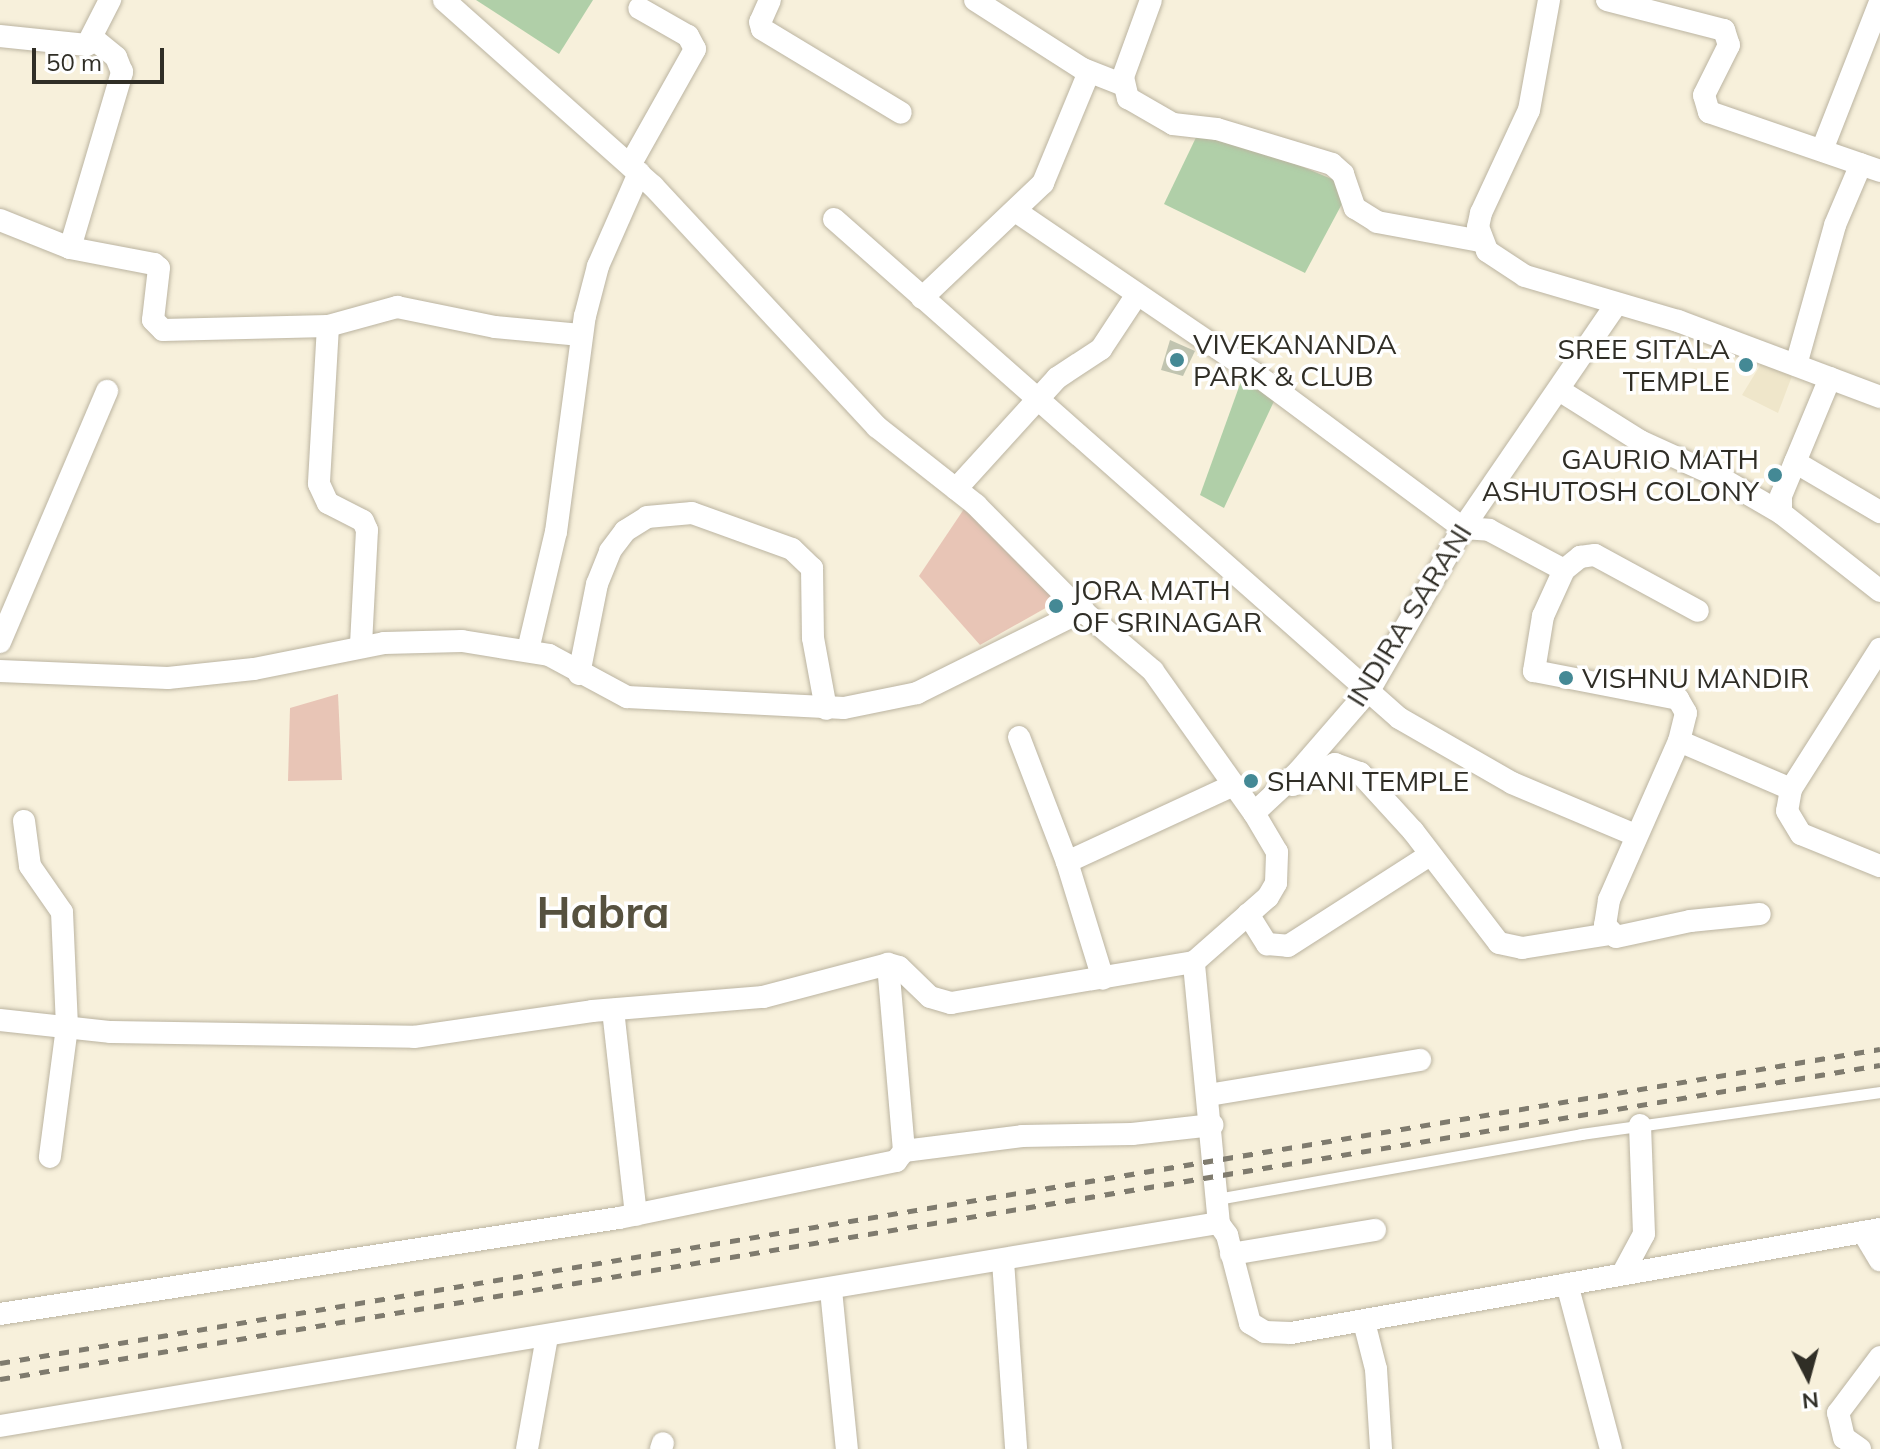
<!DOCTYPE html>
<style>
body{margin:0}
#map{position:relative;width:1880px;height:1449px;overflow:hidden;background:#f7f0db;font-family:Mulish,sans-serif}
div>[style]{position:absolute}
.built>*{inset:0;background:#efe6ca}
.green>*{inset:0;background:#e8c5b6}
.water>*{inset:0;background:#b0cfa8}
.building>*{inset:0;background:#c1c4b0}
.roads{filter:drop-shadow(0 0 2px #bbb4a1) drop-shadow(0 0 2px #bbb4a1)}
.lane>*{height:11px;margin:-5.5px;padding:0 5.5px;transform-origin:5.5px;border-radius:5.5px;background:#fff}
.street>*{height:22px;margin:-11px;padding:0 11px;transform-origin:11px;border-radius:11px;background:#fff}
.rail>*{height:5px;margin-top:-2.5px;transform-origin:0;background:repeating-linear-gradient(90deg,#7f7b6e 0 10px,transparent 0 20px)}
.dots>*{width:22px;height:22px;translate:-50% -50%;box-sizing:border-box;border:4px solid #fff;border-radius:50%}
span{translate:-50% -50%;white-space:nowrap;text-align:center;line-height:1.15;-webkit-text-stroke:7px #fff;paint-order:stroke}
.poi-label{font-size:28px;color:#302e26}
.left{translate:0 -50%;text-align:left}
.right{translate:-100% -50%;text-align:right}
.street-label{font-size:28px;color:#302e26}
.town-label{font-size:44px;color:#56513f;font-weight:700}
.north{position:absolute;left:1768px;top:1337px;width:80px;height:80px;-webkit-text-stroke:6px #fff;paint-order:stroke;rotate:174deg;font-size:22px;font-weight:700;line-height:32px;text-align:center;color:#302e26}
.north::after{content:'';display:block;margin:auto;width:28px;height:36px;background:#302e26;clip-path:polygon(50% 0,100% 100%,50% 72%,0 100%)}
.scale{position:absolute;left:32px;top:48px;width:132px;height:36px;box-sizing:border-box;border:4px solid #302e26;border-top:0;padding-left:10px;font-size:24px;line-height:28px;white-space:nowrap;color:#302e26;-webkit-text-stroke:6px #fff;paint-order:stroke}
</style>
<div id="map">
<div class="built">
<i style="clip-path:polygon(1764px 359px,1792px 376px,1778px 413px,1742px 395px)"></i>
</div>
<div class="green">
<i style="clip-path:polygon(968px 503px,1058px 601px,980px 645px,919px 576px)"></i>
<i style="clip-path:polygon(338px 694px,342px 780px,288px 781px,290px 708px)"></i>
</div>
<div class="water">
<i style="clip-path:polygon(476px 0,593px 0,559px 54px)"></i>
<i style="clip-path:polygon(1202px 125px,1351px 187px,1305px 273px,1164px 204px)"></i>
<i style="clip-path:polygon(1244px 373px,1276px 397px,1224px 508px,1200px 495px)"></i>
</div>
<div class="building">
<i style="clip-path:polygon(1170px 340px,1195px 351px,1183px 376px,1161px 370px)"></i>
</div>
<div class="roads">
<div class="lane">
<i style="left:1217px;top:1199px;width:370px;rotate:-10.1deg"></i>
<i style="left:1581px;top:1134px;width:302px;rotate:-8deg"></i>
</div>
<div class="street">
<i style="left:444px;top:0;width:280px;rotate:41.7deg"></i>
<i style="left:653px;top:186px;width:329px;rotate:47.1deg"></i>
<i style="left:877px;top:427px;width:126px;rotate:38.2deg"></i>
<i style="left:976px;top:505px;width:134px;rotate:45.3deg"></i>
<i style="left:1070px;top:600px;width:109px;rotate:40.5deg"></i>
<i style="left:1153px;top:671px;width:174px;rotate:54.6deg"></i>
<i style="left:770px;top:0;width:24px;rotate:114deg"></i>
<i style="left:760px;top:22px;width:7px;rotate:74deg"></i>
<i style="left:762px;top:29px;width:162px;rotate:31.1deg"></i>
<i style="left:975px;top:0;width:128px;rotate:32.6deg"></i>
<i style="left:1083px;top:69px;width:41px;rotate:21.5deg"></i>
<i style="left:1151px;top:0;width:82px;rotate:110deg"></i>
<i style="left:1123px;top:77px;width:22px;rotate:77deg"></i>
<i style="left:1128px;top:98px;width:52px;rotate:30deg"></i>
<i style="left:1173px;top:124px;width:44px;rotate:6.5deg"></i>
<i style="left:1217px;top:129px;width:120px;rotate:16.9deg"></i>
<i style="left:1332px;top:164px;width:15px;rotate:42deg"></i>
<i style="left:1343px;top:174px;width:36px;rotate:71deg"></i>
<i style="left:1355px;top:208px;width:26px;rotate:32deg"></i>
<i style="left:1377px;top:222px;width:106px;rotate:10.4deg"></i>
<i style="left:1549px;top:0;width:112px;rotate:100.3deg"></i>
<i style="left:1529px;top:110px;width:114px;rotate:115deg"></i>
<i style="left:1481px;top:213px;width:14px;rotate:102deg"></i>
<i style="left:1478px;top:227px;width:26px;rotate:69deg"></i>
<i style="left:1487px;top:251px;width:45px;rotate:33.3deg"></i>
<i style="left:1525px;top:276px;width:159px;rotate:16.4deg"></i>
<i style="left:1678px;top:321px;width:216px;rotate:20.6deg"></i>
<i style="left:1607px;top:0;width:121px;rotate:14.4deg"></i>
<i style="left:1724px;top:30px;width:16px;rotate:72deg"></i>
<i style="left:1729px;top:45px;width:56px;rotate:116.6deg"></i>
<i style="left:1704px;top:95px;width:18px;rotate:74deg"></i>
<i style="left:1709px;top:112px;width:181px;rotate:19deg"></i>
<i style="left:0;top:36px;width:87px;rotate:5.9deg"></i>
<i style="left:87px;top:45px;width:51px;rotate:-62.9deg"></i>
<i style="left:1822px;top:150px;width:159px;rotate:-68.6deg"></i>
<i style="left:630px;top:165px;width:133px;rotate:-60.7deg"></i>
<i style="left:695px;top:49px;width:15px;rotate:-118deg"></i>
<i style="left:688px;top:36px;width:56px;rotate:-150.3deg"></i>
<i style="left:1017px;top:212px;width:287px;rotate:34.2deg"></i>
<i style="left:1254px;top:373px;width:260px;rotate:36.6deg"></i>
<i style="left:834px;top:219px;width:754px;rotate:41.45deg"></i>
<i style="left:1399px;top:718px;width:130px;rotate:29.9deg"></i>
<i style="left:1512px;top:783px;width:134px;rotate:22.9deg"></i>
<i style="left:0;top:220px;width:75px;rotate:21.8deg"></i>
<i style="left:70px;top:248px;width:86px;rotate:10.8deg"></i>
<i style="left:154px;top:264px;width:6px;rotate:39deg"></i>
<i style="left:159px;top:268px;width:52px;rotate:96.6deg"></i>
<i style="left:153px;top:320px;width:14px;rotate:45deg"></i>
<i style="left:163px;top:330px;width:165px;rotate:-1.4deg"></i>
<i style="left:328px;top:326px;width:72px;rotate:-15.4deg"></i>
<i style="left:397px;top:307px;width:100px;rotate:11.5deg"></i>
<i style="left:495px;top:327px;width:86px;rotate:5.3deg"></i>
<i style="left:70px;top:248px;width:184px;rotate:-73.5deg"></i>
<i style="left:122px;top:72px;width:16px;rotate:-112deg"></i>
<i style="left:116px;top:57px;width:28px;rotate:-141deg"></i>
<i style="left:922px;top:298px;width:167px;rotate:-43.5deg"></i>
<i style="left:1043px;top:183px;width:120px;rotate:-67.5deg"></i>
<i style="left:328px;top:326px;width:158px;rotate:93.3deg"></i>
<i style="left:319px;top:484px;width:21px;rotate:65deg"></i>
<i style="left:328px;top:503px;width:39px;rotate:27deg"></i>
<i style="left:363px;top:521px;width:10px;rotate:66deg"></i>
<i style="left:367px;top:530px;width:116px;rotate:93deg"></i>
<i style="left:1796px;top:365px;width:145px;rotate:-74.4deg"></i>
<i style="left:1835px;top:225px;width:66px;rotate:-66.9deg"></i>
<i style="left:1830px;top:378px;width:128px;rotate:112.6deg"></i>
<i style="left:1781px;top:496px;width:17px;rotate:90deg"></i>
<i style="left:1781px;top:513px;width:126px;rotate:38.2deg"></i>
<i style="left:1559px;top:390px;width:96px;rotate:32.2deg"></i>
<i style="left:1640px;top:441px;width:87px;rotate:24.5deg"></i>
<i style="left:1719px;top:477px;width:72px;rotate:30.1deg"></i>
<i style="left:1795px;top:462px;width:99px;rotate:30.5deg"></i>
<i style="left:956px;top:489px;width:150px;rotate:-47.7deg"></i>
<i style="left:1057px;top:378px;width:53px;rotate:-33.4deg"></i>
<i style="left:1101px;top:349px;width:64px;rotate:-56.6deg"></i>
<i style="left:1463px;top:528px;width:26px;rotate:4deg"></i>
<i style="left:1489px;top:530px;width:85px;rotate:28.1deg"></i>
<i style="left:1564px;top:570px;width:51px;rotate:114.5deg"></i>
<i style="left:1543px;top:616px;width:56px;rotate:99.3deg"></i>
<i style="left:1534px;top:671px;width:147px;rotate:11deg"></i>
<i style="left:1678px;top:699px;width:16px;rotate:60deg"></i>
<i style="left:1686px;top:713px;width:29px;rotate:104deg"></i>
<i style="left:1679px;top:741px;width:122px;rotate:23.2deg"></i>
<i style="left:1791px;top:789px;width:22px;rotate:100deg"></i>
<i style="left:1787px;top:811px;width:27px;rotate:59deg"></i>
<i style="left:1801px;top:834px;width:85px;rotate:22.1deg"></i>
<i style="left:1564px;top:570px;width:21px;rotate:-39deg"></i>
<i style="left:1580px;top:557px;width:15px;rotate:-8deg"></i>
<i style="left:1595px;top:555px;width:117px;rotate:28.5deg"></i>
<i style="left:0;top:642px;width:273px;rotate:-66.9deg"></i>
<i style="left:528px;top:650px;width:121px;rotate:-76.7deg"></i>
<i style="left:556px;top:532px;width:218px;rotate:-82.4deg"></i>
<i style="left:585px;top:316px;width:52px;rotate:-75.4deg"></i>
<i style="left:598px;top:266px;width:102px;rotate:-66.2deg"></i>
<i style="left:0;top:671px;width:168px;rotate:2.4deg"></i>
<i style="left:168px;top:678px;width:86px;rotate:-6deg"></i>
<i style="left:254px;top:669px;width:133px;rotate:-11.3deg"></i>
<i style="left:384px;top:643px;width:78px;rotate:-1.5deg"></i>
<i style="left:462px;top:641px;width:88px;rotate:9.1deg"></i>
<i style="left:549px;top:655px;width:89px;rotate:28.3deg"></i>
<i style="left:627px;top:697px;width:217px;rotate:2.9deg"></i>
<i style="left:844px;top:708px;width:75px;rotate:-11.6deg"></i>
<i style="left:917px;top:693px;width:186px;rotate:-26.4deg"></i>
<i style="left:579px;top:674px;width:92px;rotate:-78.7deg"></i>
<i style="left:597px;top:584px;width:35px;rotate:-68deg"></i>
<i style="left:610px;top:551px;width:25px;rotate:-53deg"></i>
<i style="left:625px;top:531px;width:26px;rotate:-32deg"></i>
<i style="left:647px;top:517px;width:45px;rotate:-5.1deg"></i>
<i style="left:692px;top:513px;width:106px;rotate:19.8deg"></i>
<i style="left:792px;top:549px;width:28px;rotate:44deg"></i>
<i style="left:812px;top:568px;width:70px;rotate:89.2deg"></i>
<i style="left:813px;top:638px;width:72px;rotate:79.6deg"></i>
<i style="left:1019px;top:737px;width:134px;rotate:69deg"></i>
<i style="left:1067px;top:862px;width:122px;rotate:72.9deg"></i>
<i style="left:1679px;top:741px;width:174px;rotate:113.8deg"></i>
<i style="left:1609px;top:900px;width:25px;rotate:99deg"></i>
<i style="left:1605px;top:925px;width:16px;rotate:47deg"></i>
<i style="left:1616px;top:937px;width:76px;rotate:-12.2deg"></i>
<i style="left:1690px;top:921px;width:70px;rotate:-5.7deg"></i>
<i style="left:1293px;top:785px;width:47px;rotate:-26.6deg"></i>
<i style="left:1335px;top:764px;width:27px;rotate:20deg"></i>
<i style="left:1360px;top:773px;width:79px;rotate:47.6deg"></i>
<i style="left:1413px;top:831px;width:141px;rotate:52.5deg"></i>
<i style="left:1499px;top:943px;width:24px;rotate:12deg"></i>
<i style="left:1522px;top:948px;width:88px;rotate:-9.1deg"></i>
<i style="left:1791px;top:789px;width:166px;rotate:-57.6deg"></i>
<i style="left:24px;top:821px;width:45px;rotate:82.4deg"></i>
<i style="left:30px;top:866px;width:56px;rotate:55.2deg"></i>
<i style="left:62px;top:912px;width:115px;rotate:87.5deg"></i>
<i style="left:67px;top:1027px;width:131px;rotate:97.5deg"></i>
<i style="left:1067px;top:862px;width:184px;rotate:-24.8deg"></i>
<i style="left:1248px;top:914px;width:36px;rotate:58deg"></i>
<i style="left:1267px;top:944px;width:21px;rotate:5deg"></i>
<i style="left:1288px;top:946px;width:169px;rotate:-32.7deg"></i>
<i style="left:613px;top:1010px;width:206px;rotate:83.6deg"></i>
<i style="left:0;top:1020px;width:112px;rotate:6.2deg"></i>
<i style="left:111px;top:1032px;width:303px;rotate:0.9deg"></i>
<i style="left:414px;top:1037px;width:180px;rotate:-8.3deg"></i>
<i style="left:592px;top:1011px;width:172px;rotate:-4.7deg"></i>
<i style="left:763px;top:997px;width:129px;rotate:-14.8deg"></i>
<i style="left:888px;top:964px;width:11px;rotate:15deg"></i>
<i style="left:899px;top:967px;width:43px;rotate:44.1deg"></i>
<i style="left:930px;top:997px;width:22px;rotate:16deg"></i>
<i style="left:951px;top:1003px;width:246px;rotate:-9.6deg"></i>
<i style="left:1208px;top:1095px;width:215px;rotate:-9.4deg"></i>
<i style="left:904px;top:1151px;width:119px;rotate:-7.2deg"></i>
<i style="left:1022px;top:1136px;width:110px;rotate:-1deg"></i>
<i style="left:1132px;top:1134px;width:81px;rotate:-6.4deg"></i>
<i style="left:1219px;top:1224px;width:263px;rotate:-95.5deg"></i>
<i style="left:1194px;top:962px;width:98px;rotate:-41.3deg"></i>
<i style="left:1268px;top:897px;width:16px;rotate:-60deg"></i>
<i style="left:1276px;top:883px;width:31px;rotate:-88deg"></i>
<i style="left:1277px;top:852px;width:45px;rotate:-120.5deg"></i>
<i style="left:1254px;top:813px;width:62px;rotate:-43deg"></i>
<i style="left:1299px;top:771px;width:108px;rotate:-49.1deg"></i>
<i style="left:1370px;top:689px;width:186px;rotate:-60deg"></i>
<i style="left:1463px;top:528px;width:269px;rotate:-55.6deg"></i>
<i style="left:1863px;top:1232px;width:33px;rotate:59deg"></i>
<i style="left:1231px;top:1254px;width:146px;rotate:-9.5deg"></i>
<i style="left:1003px;top:1261px;width:188px;rotate:86deg"></i>
<i style="left:1623px;top:1273px;width:44px;rotate:-61.7deg"></i>
<i style="left:1644px;top:1234px;width:109px;rotate:-92.1deg"></i>
<i style="left:1567px;top:1284px;width:171px;rotate:75.1deg"></i>
<i style="left:831px;top:1290px;width:160px;rotate:84.3deg"></i>
<i style="left:0;top:1314px;width:626px;rotate:-8.82deg"></i>
<i style="left:619px;top:1218px;width:283px;rotate:-11.6deg"></i>
<i style="left:896px;top:1161px;width:13px;rotate:-51deg"></i>
<i style="left:904px;top:1151px;width:188px;rotate:-94.9deg"></i>
<i style="left:1364px;top:1322px;width:49px;rotate:75.7deg"></i>
<i style="left:1376px;top:1369px;width:80px;rotate:86.4deg"></i>
<i style="left:0;top:1426px;width:1229px;rotate:-9.46deg"></i>
<i style="left:1212px;top:1224px;width:7px"></i>
<i style="left:1219px;top:1224px;width:14px;rotate:54deg"></i>
<i style="left:1227px;top:1235px;width:91px;rotate:75.4deg"></i>
<i style="left:1250px;top:1323px;width:17px;rotate:31deg"></i>
<i style="left:1265px;top:1332px;width:26px;rotate:2deg"></i>
<i style="left:1291px;top:1333px;width:598px;rotate:-10.01deg"></i>
<i style="left:527px;top:1449px;width:114px;rotate:-79.9deg"></i>
<i style="left:661px;top:1449px;width:6px;rotate:-72deg"></i>
<i style="left:1860px;top:1449px;width:19px;rotate:-145deg"></i>
<i style="left:1844px;top:1438px;width:26px;rotate:-103deg"></i>
<i style="left:1838px;top:1413px;width:70px;rotate:-53.1deg"></i>
</div>
</div>
<div class="rail">
<i style="left:0;top:1363px;width:1906px;rotate:-9.48deg"></i>
<i style="left:0;top:1379px;width:1906px;rotate:-9.48deg"></i>
</div>
<div class="dots">
<i style="left:1177px;top:360px;background:#448995"></i>
<i style="left:1746px;top:365px;background:#448995"></i>
<i style="left:1775px;top:475px;background:#448995"></i>
<i style="left:1056px;top:606px;background:#448995"></i>
<i style="left:1566px;top:678px;background:#448995"></i>
<i style="left:1251px;top:781px;background:#448995"></i>
</div>
<div class="poi-label">
<span class="left" style="left:1193px;top:360px">VIVEKANANDA<br>PARK &amp; CLUB</span>
<span class="right" style="left:1730px;top:365px">SREE SITALA<br>TEMPLE</span>
<span class="right" style="left:1759px;top:475px">GAURIO MATH<br>ASHUTOSH COLONY</span>
<span class="left" style="left:1072px;top:606px">JORA MATH<br>OF SRINAGAR</span>
<span class="left" style="left:1582px;top:678px">VISHNU MANDIR</span>
<span class="left" style="left:1267px;top:781px">SHANI TEMPLE</span>
</div>
<div class="street-label">
<span style="left:1409px;top:615px;rotate:-58deg">INDIRA SARANI</span>
</div>
<div class="town-label">
<span style="left:603px;top:912px">Habra</span>
</div>
<div class="north">N</div>
<div class="scale">50 m</div>
</div>
